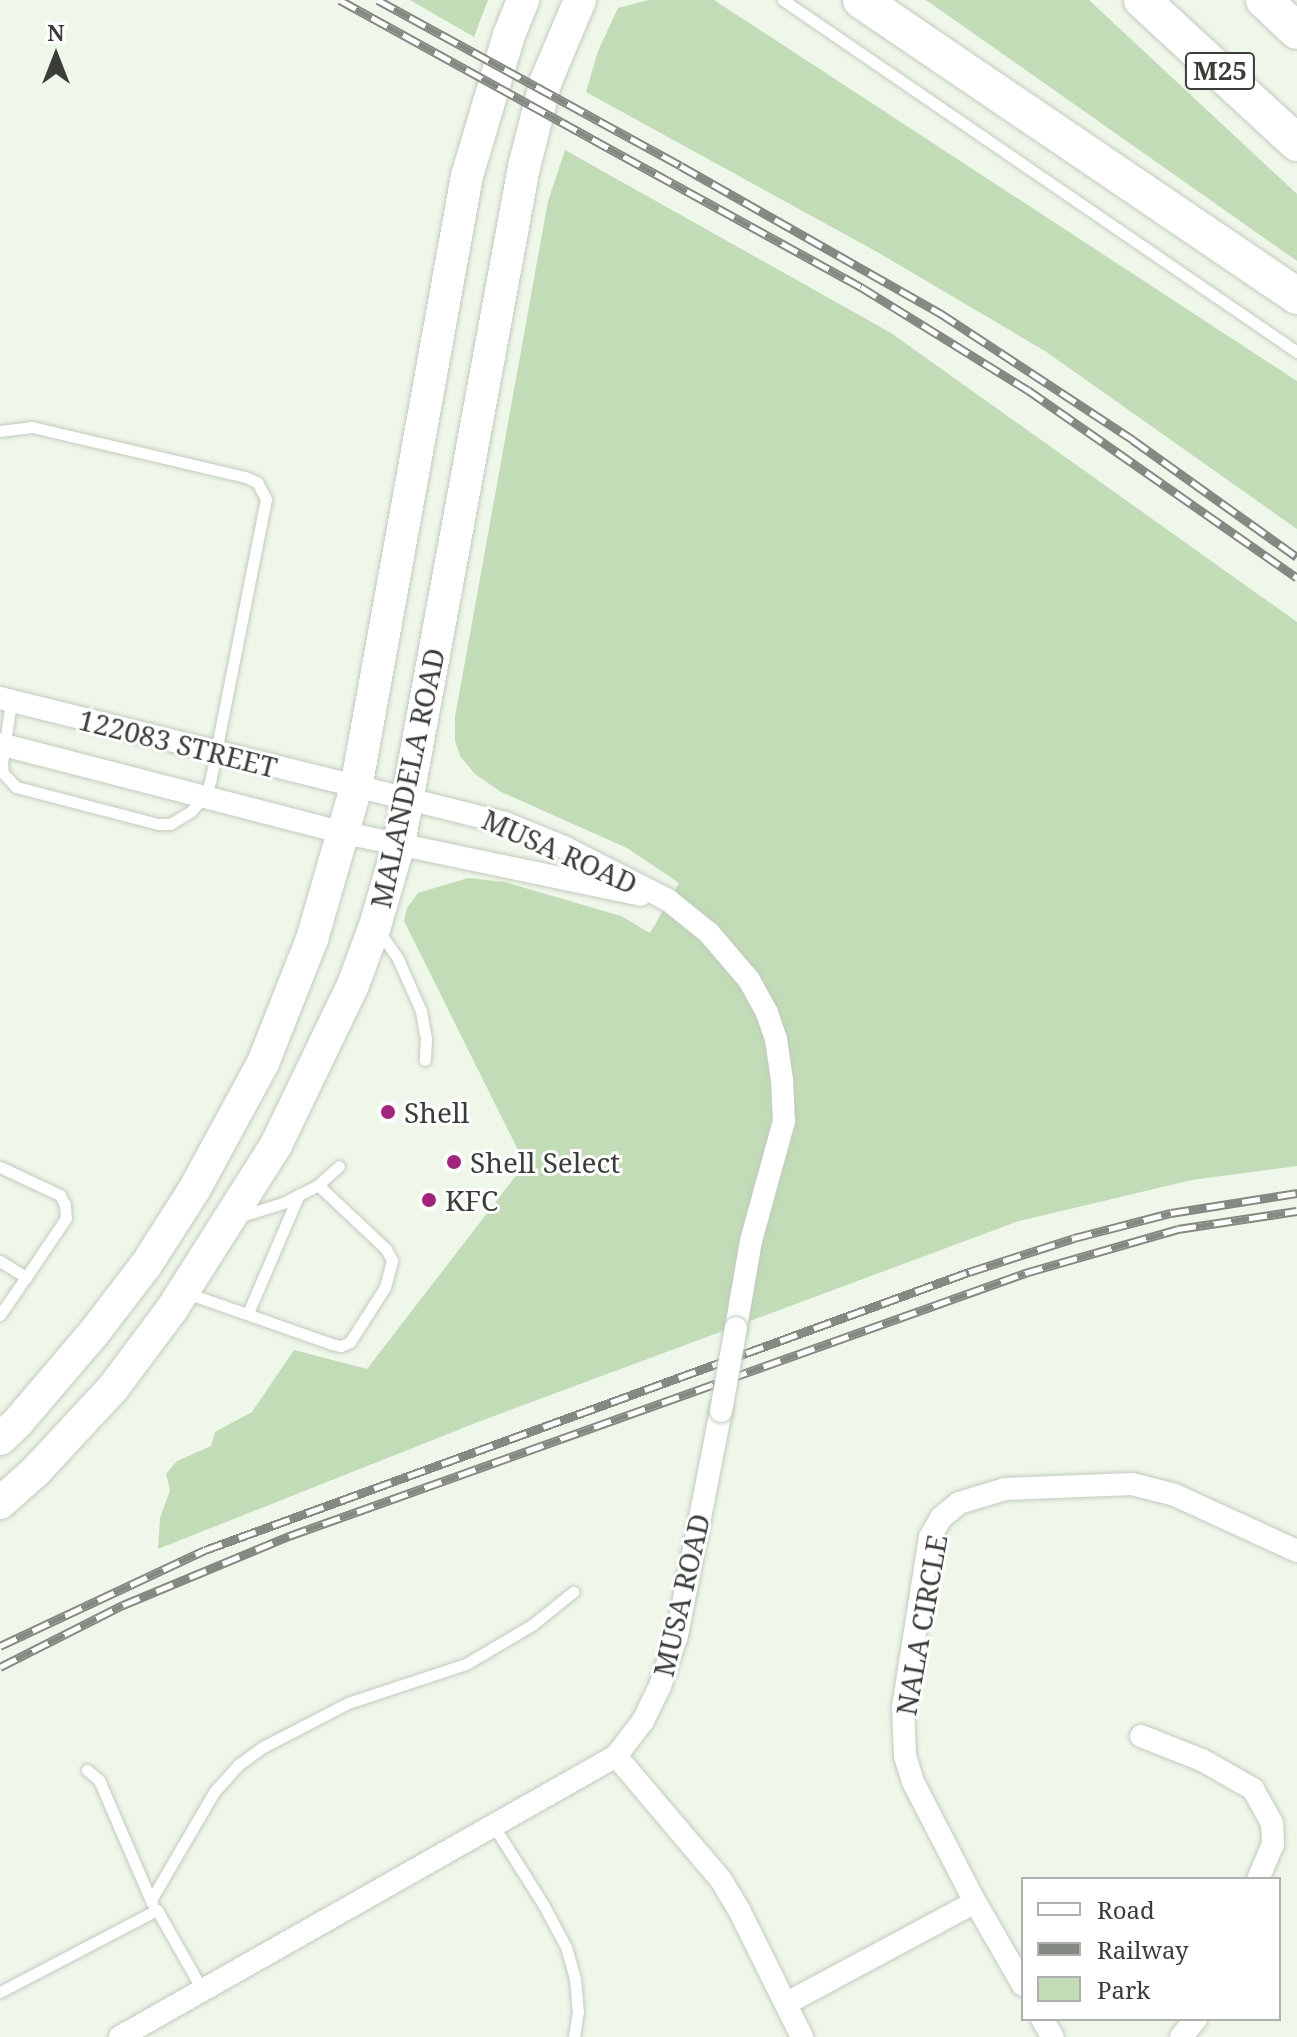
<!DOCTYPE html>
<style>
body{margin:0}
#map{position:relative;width:1297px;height:2037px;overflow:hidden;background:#eef7ea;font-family:"Noto Serif",serif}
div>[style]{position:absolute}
.green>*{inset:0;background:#c2dcb7}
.roads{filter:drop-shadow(0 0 2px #c2cbbf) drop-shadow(0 0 2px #c2cbbf)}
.lane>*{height:11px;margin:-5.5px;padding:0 5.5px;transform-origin:5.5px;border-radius:5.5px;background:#fff}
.street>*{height:22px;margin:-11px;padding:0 11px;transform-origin:11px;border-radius:11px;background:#fff}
.secondary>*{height:32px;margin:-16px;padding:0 16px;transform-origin:16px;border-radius:16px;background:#fff}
.primary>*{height:36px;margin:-18px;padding:0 18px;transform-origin:18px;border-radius:18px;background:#fff}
.rail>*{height:9px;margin-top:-4.5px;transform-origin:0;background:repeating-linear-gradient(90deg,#fff 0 18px,#848981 0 36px);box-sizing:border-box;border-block:2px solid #848981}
.bridges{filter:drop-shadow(0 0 2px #c2cbbf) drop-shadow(0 0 2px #c2cbbf)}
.street-bridge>*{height:22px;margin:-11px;padding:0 11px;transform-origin:11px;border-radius:11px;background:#fff}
.dots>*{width:22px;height:22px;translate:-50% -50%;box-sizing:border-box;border:4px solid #fff;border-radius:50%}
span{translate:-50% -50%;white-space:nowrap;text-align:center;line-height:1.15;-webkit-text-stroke:6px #fff;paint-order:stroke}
.shield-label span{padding:2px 6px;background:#fff;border:2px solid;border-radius:6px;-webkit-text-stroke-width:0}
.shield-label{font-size:26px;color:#3a3d38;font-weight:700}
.street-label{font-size:28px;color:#3a3d38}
.poi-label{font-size:28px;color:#3a3d38}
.left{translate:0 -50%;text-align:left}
.legend{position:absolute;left:1021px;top:1877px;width:260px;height:144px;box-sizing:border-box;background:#fff;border:2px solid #b0b1af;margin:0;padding:10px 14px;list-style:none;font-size:24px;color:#3a3d38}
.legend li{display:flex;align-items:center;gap:16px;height:40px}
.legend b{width:40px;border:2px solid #b0b1af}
.north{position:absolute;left:16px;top:16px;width:80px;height:80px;-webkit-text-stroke:6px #fff;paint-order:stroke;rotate:0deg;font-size:22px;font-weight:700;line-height:32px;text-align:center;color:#3a3d38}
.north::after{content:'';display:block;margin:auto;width:28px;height:36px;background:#3a3d38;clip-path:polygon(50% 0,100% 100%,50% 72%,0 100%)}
</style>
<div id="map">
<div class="green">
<i style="clip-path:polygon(410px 0,488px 0,474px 37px)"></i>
<i style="clip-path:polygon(649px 0,714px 0,1297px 381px,1297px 529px,1045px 351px,879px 253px,586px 92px,598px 51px,618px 8px)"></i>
<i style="clip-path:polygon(926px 0,1089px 0,1297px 194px,1297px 261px)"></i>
<i style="clip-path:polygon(565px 150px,891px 333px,1297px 622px,1297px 1166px,1192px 1180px,1019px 1221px,478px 1422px,158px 1549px,160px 1518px,170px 1490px,166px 1474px,177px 1461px,211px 1446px,215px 1432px,252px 1412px,294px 1350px,367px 1369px,525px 1164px,404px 921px,407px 908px,418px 893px,468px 878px,505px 882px,621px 916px,650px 933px,679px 883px,627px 848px,501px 792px,475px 774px,460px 756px,455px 741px,455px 717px,548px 201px)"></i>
</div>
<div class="roads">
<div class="lane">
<i style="left:783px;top:0;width:623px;rotate:34.4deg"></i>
<i style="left:0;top:431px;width:32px;rotate:-7deg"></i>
<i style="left:32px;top:427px;width:219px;rotate:13.2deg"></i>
<i style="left:245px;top:477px;width:13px;rotate:23deg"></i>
<i style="left:257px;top:482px;width:19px;rotate:62deg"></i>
<i style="left:266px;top:499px;width:284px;rotate:101.2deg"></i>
<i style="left:211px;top:778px;width:18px;rotate:106deg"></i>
<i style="left:206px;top:795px;width:23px;rotate:133deg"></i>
<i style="left:190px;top:812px;width:23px;rotate:149deg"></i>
<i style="left:170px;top:824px;width:12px;rotate:180deg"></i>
<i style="left:158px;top:824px;width:147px;rotate:-165.4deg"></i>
<i style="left:16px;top:787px;width:19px;rotate:-133deg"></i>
<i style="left:3px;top:773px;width:10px;rotate:-96deg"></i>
<i style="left:2px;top:763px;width:63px;rotate:-81.7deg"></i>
<i style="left:378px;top:930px;width:35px;rotate:55deg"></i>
<i style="left:398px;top:959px;width:57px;rotate:66.1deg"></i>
<i style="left:421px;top:1011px;width:27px;rotate:80deg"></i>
<i style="left:426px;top:1038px;width:22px;rotate:93deg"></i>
<i style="left:0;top:1167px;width:66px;rotate:25deg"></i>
<i style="left:60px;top:1195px;width:11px;rotate:63deg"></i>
<i style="left:65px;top:1205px;width:13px;rotate:86deg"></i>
<i style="left:66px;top:1218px;width:71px;rotate:124.1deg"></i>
<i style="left:238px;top:1217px;width:47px;rotate:-17.3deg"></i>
<i style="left:283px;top:1203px;width:39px;rotate:-27deg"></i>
<i style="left:318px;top:1185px;width:28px;rotate:-42deg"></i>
<i style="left:0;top:1261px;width:31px;rotate:32deg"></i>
<i style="left:26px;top:1277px;width:46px;rotate:124.4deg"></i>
<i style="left:184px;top:1292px;width:157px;rotate:19.4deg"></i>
<i style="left:332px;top:1344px;width:9px;rotate:13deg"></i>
<i style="left:341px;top:1346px;width:10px;rotate:-24deg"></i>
<i style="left:350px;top:1342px;width:65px;rotate:-57.5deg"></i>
<i style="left:385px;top:1287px;width:28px;rotate:-75deg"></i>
<i style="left:392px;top:1260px;width:13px;rotate:-119deg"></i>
<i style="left:386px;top:1249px;width:93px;rotate:-136.7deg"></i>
<i style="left:248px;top:1313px;width:129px;rotate:-66.8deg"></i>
<i style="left:87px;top:1770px;width:16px;rotate:40deg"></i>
<i style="left:99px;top:1780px;width:134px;rotate:66.7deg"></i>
<i style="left:493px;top:1825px;width:93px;rotate:57.7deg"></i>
<i style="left:543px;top:1904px;width:49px;rotate:61.9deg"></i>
<i style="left:566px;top:1947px;width:33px;rotate:74deg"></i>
<i style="left:575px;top:1979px;width:32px;rotate:85deg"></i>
<i style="left:578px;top:2011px;width:26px;rotate:99deg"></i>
<i style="left:151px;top:1900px;width:125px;rotate:-59.7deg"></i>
<i style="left:214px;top:1792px;width:36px;rotate:-48deg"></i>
<i style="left:238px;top:1765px;width:31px;rotate:-36deg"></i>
<i style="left:263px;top:1747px;width:96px;rotate:-27.4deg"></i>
<i style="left:348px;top:1703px;width:124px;rotate:-18.3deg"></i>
<i style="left:466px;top:1664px;width:77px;rotate:-30.6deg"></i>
<i style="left:532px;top:1625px;width:53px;rotate:-38.8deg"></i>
<i style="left:0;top:1992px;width:177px;rotate:-27.6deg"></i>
<i style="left:157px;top:1910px;width:93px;rotate:60.4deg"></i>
</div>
<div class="street">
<i style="left:0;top:698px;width:520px;rotate:13.9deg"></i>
<i style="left:505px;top:823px;width:64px;rotate:22.1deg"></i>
<i style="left:564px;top:847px;width:117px;rotate:27deg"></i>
<i style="left:668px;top:900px;width:53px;rotate:38.8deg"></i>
<i style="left:709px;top:933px;width:62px;rotate:49.6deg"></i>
<i style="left:749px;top:980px;width:38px;rotate:61deg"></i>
<i style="left:767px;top:1013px;width:28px;rotate:71deg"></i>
<i style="left:776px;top:1039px;width:41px;rotate:81.7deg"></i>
<i style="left:782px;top:1080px;width:41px;rotate:87.2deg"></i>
<i style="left:784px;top:1121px;width:124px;rotate:105.4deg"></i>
<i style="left:751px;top:1241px;width:88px;rotate:99.8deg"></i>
<i style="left:0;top:744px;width:356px;rotate:14.5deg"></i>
<i style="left:345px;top:833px;width:302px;rotate:11.8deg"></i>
<i style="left:1141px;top:1736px;width:66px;rotate:21.5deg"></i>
<i style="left:1202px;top:1760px;width:59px;rotate:29.6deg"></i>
<i style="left:1253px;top:1789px;width:39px;rotate:61deg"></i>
<i style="left:1272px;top:1823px;width:21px;rotate:87deg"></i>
<i style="left:1273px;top:1844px;width:38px;rotate:113deg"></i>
<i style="left:616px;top:1756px;width:162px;rotate:49.7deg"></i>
<i style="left:721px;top:1880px;width:37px;rotate:59deg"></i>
<i style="left:740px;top:1912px;width:140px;rotate:63.6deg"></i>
<i style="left:1023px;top:1985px;width:96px;rotate:-120deg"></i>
<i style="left:975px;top:1902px;width:135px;rotate:-117.3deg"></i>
<i style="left:913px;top:1782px;width:27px;rotate:-107deg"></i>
<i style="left:905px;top:1756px;width:49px;rotate:-92.3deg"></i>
<i style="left:903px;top:1707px;width:172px;rotate:-81deg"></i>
<i style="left:930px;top:1537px;width:22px;rotate:-60deg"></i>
<i style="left:941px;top:1518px;width:23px;rotate:-40deg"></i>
<i style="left:959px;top:1503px;width:48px;rotate:-16.9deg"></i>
<i style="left:1005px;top:1489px;width:127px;rotate:-2.3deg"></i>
<i style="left:1132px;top:1484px;width:44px;rotate:14.3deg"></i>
<i style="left:1175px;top:1495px;width:134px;rotate:24.7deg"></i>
<i style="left:787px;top:2003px;width:213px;rotate:-28.2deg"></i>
<i style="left:1042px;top:2019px;width:21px;rotate:59deg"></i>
<i style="left:120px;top:2037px;width:570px;rotate:-29.53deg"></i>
<i style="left:616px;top:1756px;width:44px;rotate:-52.4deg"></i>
<i style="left:643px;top:1721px;width:39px;rotate:-64deg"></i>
<i style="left:660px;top:1686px;width:54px;rotate:-71.6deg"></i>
<i style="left:677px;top:1635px;width:228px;rotate:-78.9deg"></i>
<i style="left:1181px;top:2037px;width:23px;rotate:-50deg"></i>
</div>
<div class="secondary">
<i style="left:0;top:1439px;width:25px;rotate:-43deg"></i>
<i style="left:18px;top:1422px;width:116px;rotate:-49.6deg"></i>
<i style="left:93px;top:1334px;width:87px;rotate:-52.5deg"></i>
<i style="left:146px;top:1265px;width:89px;rotate:-57.4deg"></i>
<i style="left:194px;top:1190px;width:145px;rotate:-61.5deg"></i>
<i style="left:263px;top:1063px;width:133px;rotate:-68.4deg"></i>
<i style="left:312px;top:939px;width:157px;rotate:-73.8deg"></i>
<i style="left:356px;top:788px;width:622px;rotate:-79.72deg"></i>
<i style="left:467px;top:176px;width:147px;rotate:-73.4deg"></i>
<i style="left:509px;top:35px;width:38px;rotate:-68deg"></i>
<i style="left:0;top:1503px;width:47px;rotate:-41.5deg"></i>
<i style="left:35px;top:1472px;width:115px;rotate:-47.1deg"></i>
<i style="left:113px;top:1388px;width:99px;rotate:-53.2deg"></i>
<i style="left:172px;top:1309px;width:194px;rotate:-57.6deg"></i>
<i style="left:276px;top:1145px;width:178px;rotate:-64.3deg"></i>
<i style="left:353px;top:985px;width:63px;rotate:-69.6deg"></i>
<i style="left:375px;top:926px;width:85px;rotate:-73.7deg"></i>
<i style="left:399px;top:844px;width:688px;rotate:-79.54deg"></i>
<i style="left:524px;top:167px;width:89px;rotate:-75.7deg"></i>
<i style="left:546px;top:81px;width:88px;rotate:-67.2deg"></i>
</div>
<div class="primary">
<i style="left:861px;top:0;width:527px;rotate:34.17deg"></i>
<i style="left:1142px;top:0;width:211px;rotate:42.7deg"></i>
<i style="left:1264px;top:0;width:45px;rotate:43.2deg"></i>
</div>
</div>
<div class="rail">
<i style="left:340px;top:0;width:595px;rotate:28.85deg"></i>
<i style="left:861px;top:287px;width:196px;rotate:31.7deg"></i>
<i style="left:1028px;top:390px;width:328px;rotate:34.9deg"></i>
<i style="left:378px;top:0;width:345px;rotate:28.7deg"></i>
<i style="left:681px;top:166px;width:298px;rotate:29.6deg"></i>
<i style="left:940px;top:313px;width:231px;rotate:33.3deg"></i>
<i style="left:1133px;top:440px;width:201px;rotate:35.5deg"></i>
<i style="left:0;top:1646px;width:226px;rotate:-25.1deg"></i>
<i style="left:205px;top:1550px;width:813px;rotate:-20deg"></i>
<i style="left:969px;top:1272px;width:110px;rotate:-17.9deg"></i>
<i style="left:1074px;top:1238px;width:100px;rotate:-14.5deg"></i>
<i style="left:1171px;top:1213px;width:128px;rotate:-9deg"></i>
<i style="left:0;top:1667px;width:138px;rotate:-26.8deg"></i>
<i style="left:123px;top:1605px;width:180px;rotate:-22.6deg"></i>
<i style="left:289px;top:1536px;width:782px;rotate:-19.66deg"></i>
<i style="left:1025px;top:1273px;width:159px;rotate:-16deg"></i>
<i style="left:1178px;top:1229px;width:120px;rotate:-8.6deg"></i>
</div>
<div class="bridges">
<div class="street-bridge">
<i style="left:721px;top:1411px;width:84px;rotate:-79.8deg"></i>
</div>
</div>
<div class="dots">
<i style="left:388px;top:1112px;background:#a1267b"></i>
<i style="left:454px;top:1162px;background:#a1267b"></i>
<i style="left:429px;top:1200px;background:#a1267b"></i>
</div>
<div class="shield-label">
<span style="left:1220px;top:71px">M25</span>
</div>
<div class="street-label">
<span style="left:178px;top:743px;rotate:14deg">122083 STREET</span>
<span style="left:407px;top:778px;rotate:-78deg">MALANDELA ROAD</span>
<span style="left:560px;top:851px;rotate:24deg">MUSA ROAD</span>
<span style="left:681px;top:1595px;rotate:-77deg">MUSA ROAD</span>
<span style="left:921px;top:1625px;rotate:-80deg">NALA CIRCLE</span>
</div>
<div class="poi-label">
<span class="left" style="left:404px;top:1112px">Shell</span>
<span class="left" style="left:470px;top:1162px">Shell Select</span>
<span class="left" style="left:445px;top:1200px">KFC</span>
</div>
<ul class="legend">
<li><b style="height:10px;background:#fff"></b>Road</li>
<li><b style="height:10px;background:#848981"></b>Railway</li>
<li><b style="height:22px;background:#c2dcb7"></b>Park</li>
</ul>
<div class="north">N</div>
</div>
